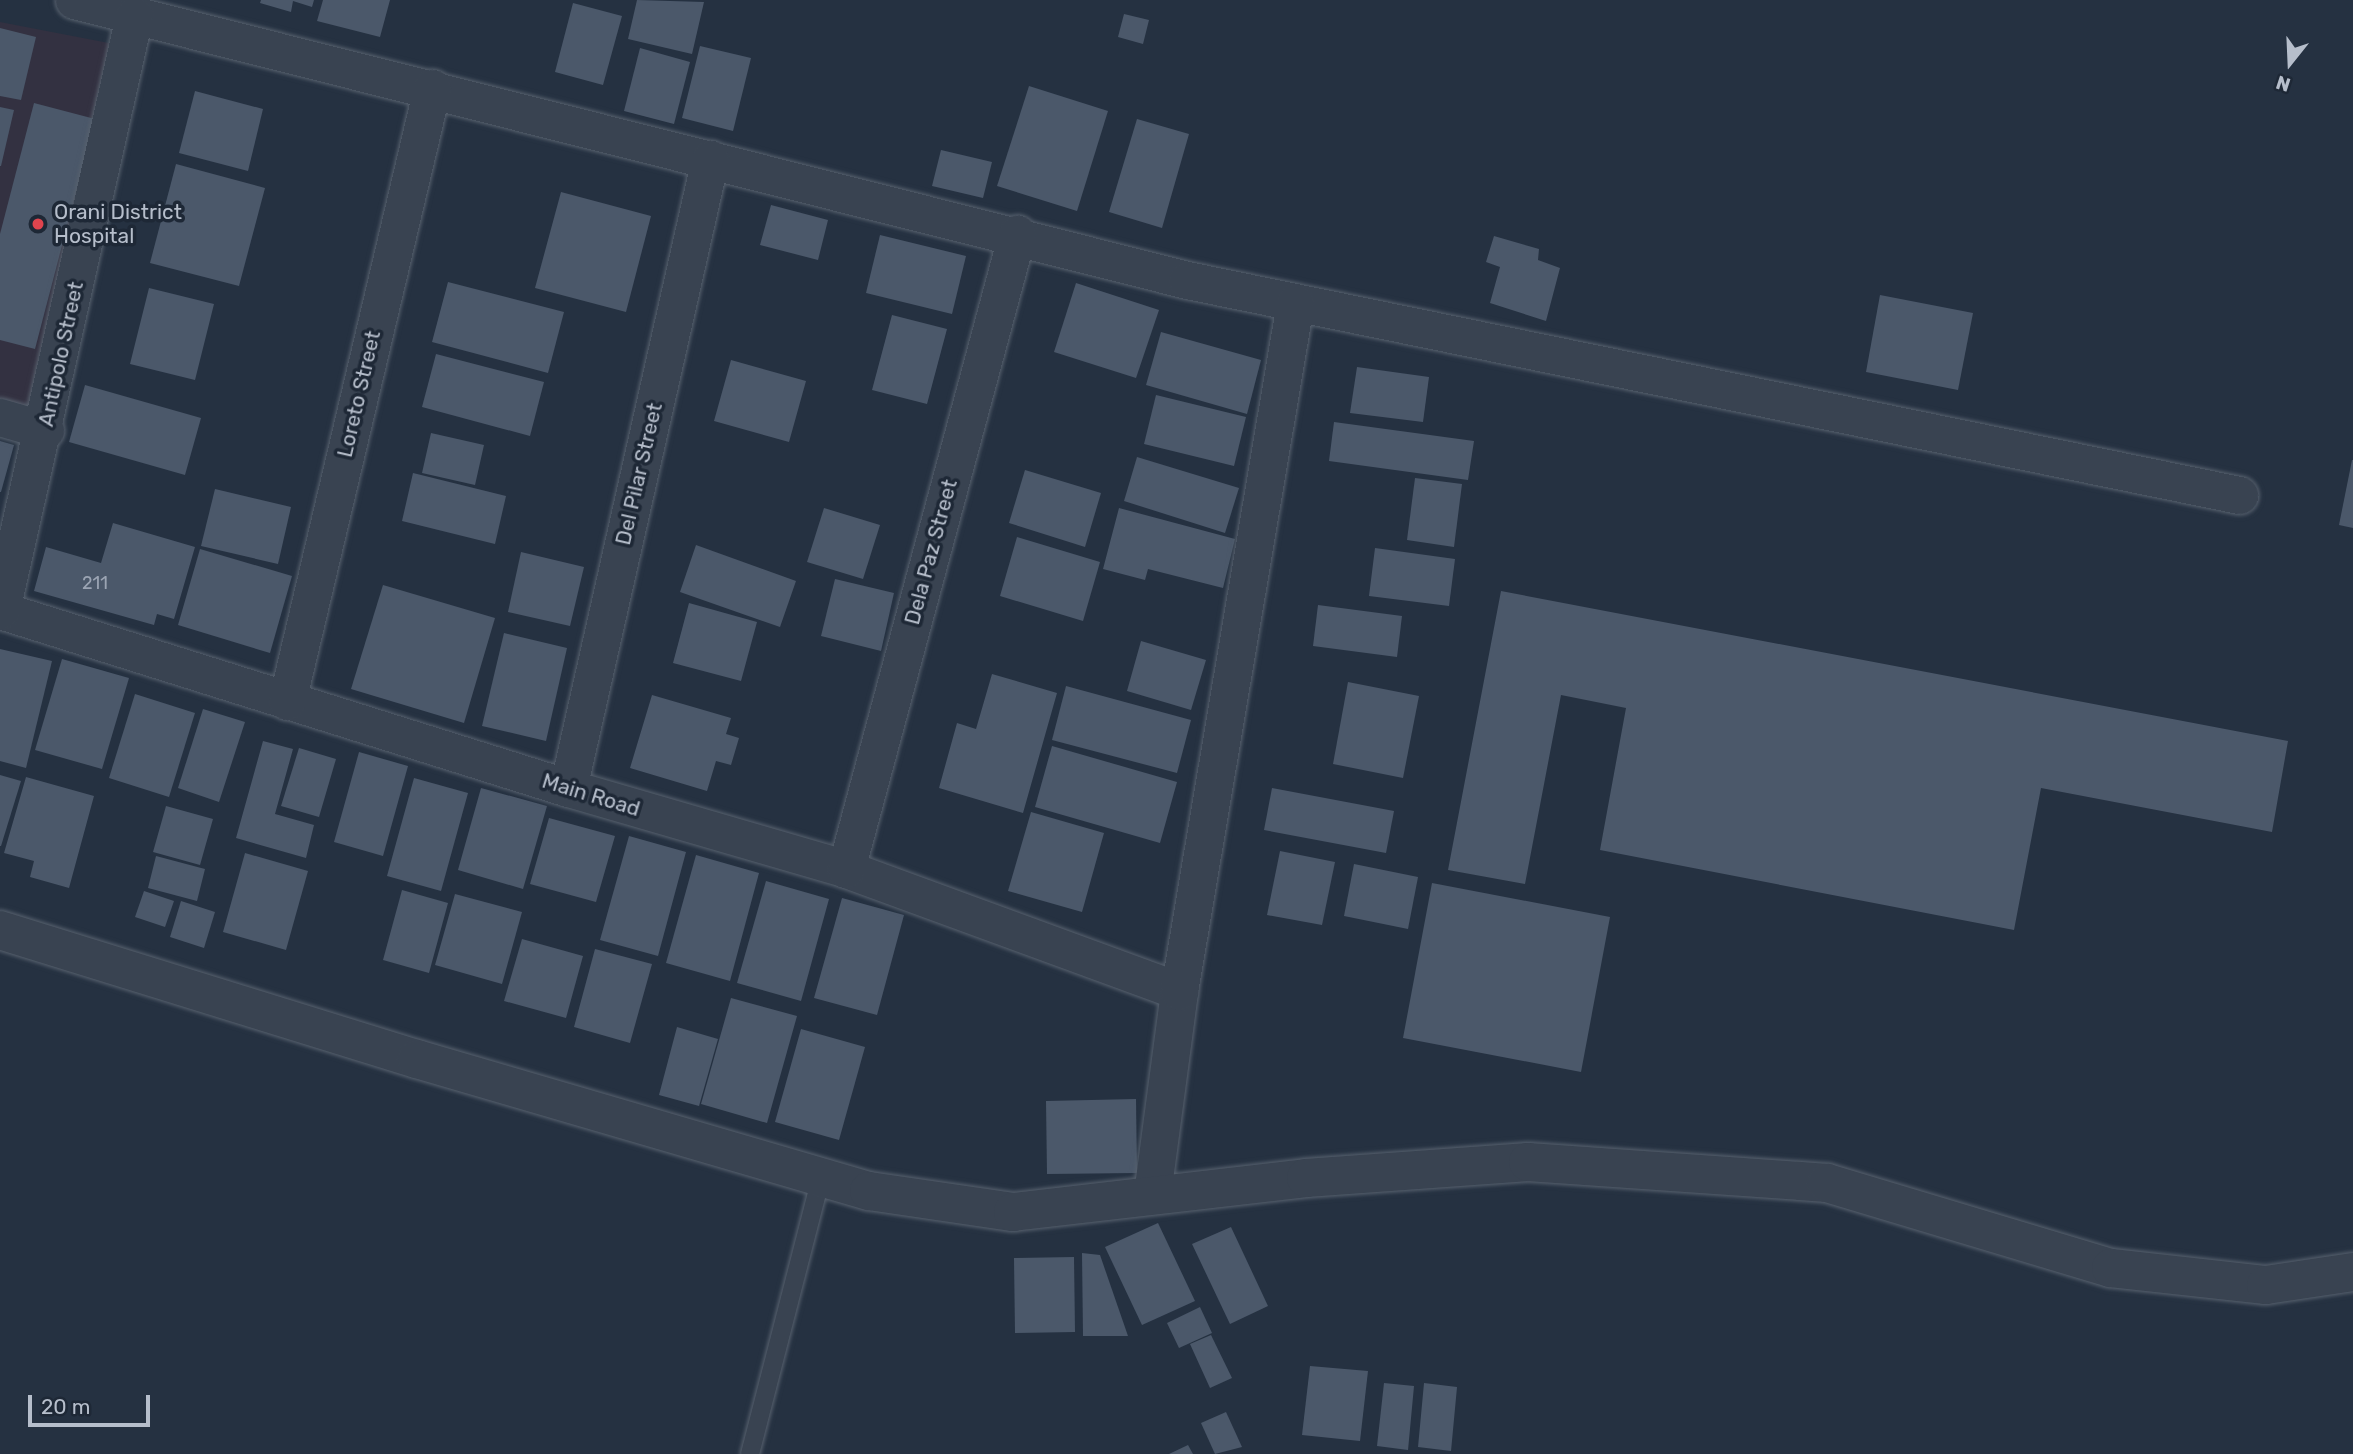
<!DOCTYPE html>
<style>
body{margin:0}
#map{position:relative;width:2353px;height:1454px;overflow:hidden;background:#253141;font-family:Rubik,sans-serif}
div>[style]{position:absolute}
.medical>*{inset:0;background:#333141}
.building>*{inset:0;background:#4b586a}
.roads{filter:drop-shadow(0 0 2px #57616e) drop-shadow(0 0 2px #57616e)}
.service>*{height:18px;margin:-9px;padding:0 9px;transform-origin:9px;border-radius:9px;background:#394351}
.minor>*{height:37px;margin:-18.5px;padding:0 18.5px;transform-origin:18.5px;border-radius:18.5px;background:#394351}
.tertiary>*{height:38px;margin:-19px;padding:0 19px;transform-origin:19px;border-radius:19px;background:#394351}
.dots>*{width:19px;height:19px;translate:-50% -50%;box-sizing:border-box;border:4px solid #1e2836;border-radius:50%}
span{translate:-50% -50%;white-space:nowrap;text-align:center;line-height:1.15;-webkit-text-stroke:7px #1e2836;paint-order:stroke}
.number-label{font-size:18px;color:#9ba4b3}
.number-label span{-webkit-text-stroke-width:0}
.poi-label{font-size:21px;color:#b6becb}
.left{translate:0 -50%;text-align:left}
.street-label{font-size:21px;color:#b6becb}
.north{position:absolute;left:2255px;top:28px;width:70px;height:70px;-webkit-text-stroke:5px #1e2836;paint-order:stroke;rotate:198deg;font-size:19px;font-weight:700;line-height:28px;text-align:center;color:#b6becb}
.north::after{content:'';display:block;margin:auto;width:24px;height:32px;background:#b6becb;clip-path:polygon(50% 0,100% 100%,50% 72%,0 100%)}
.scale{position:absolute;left:28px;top:1395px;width:122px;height:32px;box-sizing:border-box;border:4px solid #b6becb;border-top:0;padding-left:9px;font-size:21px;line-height:24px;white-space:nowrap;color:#b6becb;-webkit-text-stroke:5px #1e2836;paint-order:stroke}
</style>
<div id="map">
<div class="medical">
<i style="clip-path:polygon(0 22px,114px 44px,35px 414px,0 404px)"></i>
</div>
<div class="building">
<i style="clip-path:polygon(261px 0,314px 0,312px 7px,293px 1px,291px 12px,260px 3px)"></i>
<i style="clip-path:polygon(323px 0,390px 0,380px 37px,317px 21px)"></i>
<i style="clip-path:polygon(637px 0,704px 2px,692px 54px,628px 39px)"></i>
<i style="clip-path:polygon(573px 3px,622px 16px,603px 85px,555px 72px)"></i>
<i style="clip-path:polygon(1124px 14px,1149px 20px,1143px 44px,1118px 37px)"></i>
<i style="clip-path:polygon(0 28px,36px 37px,21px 100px,0 96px)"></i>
<i style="clip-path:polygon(700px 46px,751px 58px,733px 131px,682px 118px)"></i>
<i style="clip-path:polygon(640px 48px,690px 62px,674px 124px,624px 111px)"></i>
<i style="clip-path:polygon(1029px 86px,1108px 111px,1077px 211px,997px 186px)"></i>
<i style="clip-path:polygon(195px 91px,263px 109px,248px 171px,179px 153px)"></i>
<i style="clip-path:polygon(34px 103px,95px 119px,35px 349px,0 340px,0 234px)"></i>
<i style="clip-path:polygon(0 107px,14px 110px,1px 166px,0 166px)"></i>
<i style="clip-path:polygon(1137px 119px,1189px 134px,1162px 228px,1109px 212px)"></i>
<i style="clip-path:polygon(941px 150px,992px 162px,983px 198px,932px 186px)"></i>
<i style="clip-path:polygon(176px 164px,265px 188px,239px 286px,150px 263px)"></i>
<i style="clip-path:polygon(561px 192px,651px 216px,626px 312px,535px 288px)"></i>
<i style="clip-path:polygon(771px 205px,828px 220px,818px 260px,760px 245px)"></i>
<i style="clip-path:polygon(880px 235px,966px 256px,952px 314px,866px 293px)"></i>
<i style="clip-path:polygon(1494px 236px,1539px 249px,1538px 260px,1560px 268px,1546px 321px,1490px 303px,1500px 267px,1486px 262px)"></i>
<i style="clip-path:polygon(448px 282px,564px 312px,548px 373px,432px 342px)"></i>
<i style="clip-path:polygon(1076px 283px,1159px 310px,1136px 378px,1054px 352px)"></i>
<i style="clip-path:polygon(149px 288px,214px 304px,195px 380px,130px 364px)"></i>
<i style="clip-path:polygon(1880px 295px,1973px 313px,1958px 390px,1866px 372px)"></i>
<i style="clip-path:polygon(892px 315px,947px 329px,927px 404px,872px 390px)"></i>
<i style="clip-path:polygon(1161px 332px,1261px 360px,1247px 414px,1146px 385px)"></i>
<i style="clip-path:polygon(436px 354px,544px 382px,530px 436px,422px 407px)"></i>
<i style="clip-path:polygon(731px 360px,806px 381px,789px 442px,714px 421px)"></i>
<i style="clip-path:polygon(1357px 367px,1429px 377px,1423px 422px,1350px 413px)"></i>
<i style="clip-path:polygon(85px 385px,201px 418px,185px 475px,69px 442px)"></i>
<i style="clip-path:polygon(1156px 395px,1246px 417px,1234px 466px,1144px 444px)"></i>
<i style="clip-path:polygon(1334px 422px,1474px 441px,1468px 480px,1329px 461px)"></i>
<i style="clip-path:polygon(431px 433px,484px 445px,475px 485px,422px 473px)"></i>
<i style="clip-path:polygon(0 441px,14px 445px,1px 492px,0 492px)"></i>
<i style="clip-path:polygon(1137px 457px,1239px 488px,1225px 533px,1124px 501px)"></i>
<i style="clip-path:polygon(2352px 460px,2353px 460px,2353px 528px,2339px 525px)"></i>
<i style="clip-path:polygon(1025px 470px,1101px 493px,1085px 547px,1009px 523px)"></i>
<i style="clip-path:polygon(413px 473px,506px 496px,495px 544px,402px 521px)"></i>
<i style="clip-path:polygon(1415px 478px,1462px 484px,1454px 547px,1407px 540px)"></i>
<i style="clip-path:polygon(215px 489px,291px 507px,278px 564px,201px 546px)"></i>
<i style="clip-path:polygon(824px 508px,880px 525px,863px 579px,807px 562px)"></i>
<i style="clip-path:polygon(1119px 508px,1235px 539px,1223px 588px,1148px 569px,1145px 580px,1103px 569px)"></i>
<i style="clip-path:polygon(113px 523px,195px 547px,174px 619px,157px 614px,154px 625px,34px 591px,46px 547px,101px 563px)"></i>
<i style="clip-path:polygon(1017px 537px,1100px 562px,1083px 621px,1000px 596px)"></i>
<i style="clip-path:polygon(696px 545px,796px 581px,780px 627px,680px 592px)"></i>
<i style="clip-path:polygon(1375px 548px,1455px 559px,1449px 606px,1369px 596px)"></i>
<i style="clip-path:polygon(200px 549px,292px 576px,270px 653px,178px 625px)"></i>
<i style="clip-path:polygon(521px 552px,584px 567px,570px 626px,508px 612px)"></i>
<i style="clip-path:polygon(835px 579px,894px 593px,881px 651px,821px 636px)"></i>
<i style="clip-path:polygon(383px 585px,495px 618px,464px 723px,351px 689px)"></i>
<i style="clip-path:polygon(1501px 591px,2288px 741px,2272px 832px,2041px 788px,2014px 930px,1600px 850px,1626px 708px,1561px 695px,1525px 884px,1448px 870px)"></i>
<i style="clip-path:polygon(689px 603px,757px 622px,741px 681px,673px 663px)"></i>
<i style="clip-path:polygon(1318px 605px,1402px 616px,1397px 657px,1313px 646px)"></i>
<i style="clip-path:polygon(504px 633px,567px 648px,546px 741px,482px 726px)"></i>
<i style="clip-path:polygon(1141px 641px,1206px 660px,1191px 710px,1127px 691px)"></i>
<i style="clip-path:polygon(0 649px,52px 661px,26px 768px,0 761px)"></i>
<i style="clip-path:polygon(62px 659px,129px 678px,102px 769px,35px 750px)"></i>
<i style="clip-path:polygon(992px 674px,1057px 693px,1023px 813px,939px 788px,957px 723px,976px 729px)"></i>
<i style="clip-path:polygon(1348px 682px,1419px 696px,1403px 778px,1333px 764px)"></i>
<i style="clip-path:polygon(1066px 686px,1191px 720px,1177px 773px,1052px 740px)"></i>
<i style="clip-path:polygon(135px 694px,195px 713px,169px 797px,109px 778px)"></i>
<i style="clip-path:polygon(652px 695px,731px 718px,726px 734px,739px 738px,731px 765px,716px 761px,707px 791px,630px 768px)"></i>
<i style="clip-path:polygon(203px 709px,245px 722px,219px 802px,178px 788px)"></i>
<i style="clip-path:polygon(263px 741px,293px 749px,275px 814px,314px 825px,306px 858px,236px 838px)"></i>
<i style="clip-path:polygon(1052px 746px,1177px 782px,1160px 843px,1035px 807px)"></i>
<i style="clip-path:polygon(299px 748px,336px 759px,319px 817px,281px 806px)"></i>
<i style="clip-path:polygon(359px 752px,408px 766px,383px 856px,334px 842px)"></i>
<i style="clip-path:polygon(0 775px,21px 781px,1px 846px,0 846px)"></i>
<i style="clip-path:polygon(26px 777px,94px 796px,69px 888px,30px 877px,34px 861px,4px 853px)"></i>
<i style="clip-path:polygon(414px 778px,468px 793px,441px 891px,387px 876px)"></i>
<i style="clip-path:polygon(481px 788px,547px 806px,523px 889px,458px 870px)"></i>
<i style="clip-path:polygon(1272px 788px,1394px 811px,1386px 853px,1264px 830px)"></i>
<i style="clip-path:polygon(166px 806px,213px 819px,200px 865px,153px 852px)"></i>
<i style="clip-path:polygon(1031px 812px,1104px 833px,1082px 912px,1008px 891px)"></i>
<i style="clip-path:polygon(549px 818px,615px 836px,596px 902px,530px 884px)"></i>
<i style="clip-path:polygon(629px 836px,686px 852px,658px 956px,600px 940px)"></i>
<i style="clip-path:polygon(1280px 851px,1335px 862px,1322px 925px,1267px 915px)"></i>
<i style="clip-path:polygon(245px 853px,308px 871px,286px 950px,223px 932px)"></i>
<i style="clip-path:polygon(696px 855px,759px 873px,730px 981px,666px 963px)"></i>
<i style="clip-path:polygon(156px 856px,205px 869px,197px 901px,148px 888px)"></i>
<i style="clip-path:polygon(1354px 864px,1418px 877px,1408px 929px,1344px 916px)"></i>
<i style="clip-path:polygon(766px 881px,829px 899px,801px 1001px,737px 983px)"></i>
<i style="clip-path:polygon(1432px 883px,1610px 917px,1581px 1072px,1403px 1038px)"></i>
<i style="clip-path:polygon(402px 890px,448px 903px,429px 973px,383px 960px)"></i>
<i style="clip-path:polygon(144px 891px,174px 901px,165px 927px,135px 917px)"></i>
<i style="clip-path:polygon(455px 894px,522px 912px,502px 984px,435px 965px)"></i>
<i style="clip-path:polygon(842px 898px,904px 915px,877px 1015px,814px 998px)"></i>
<i style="clip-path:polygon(181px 901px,215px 912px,204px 948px,170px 937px)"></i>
<i style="clip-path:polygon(522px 939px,583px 956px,566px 1018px,504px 1001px)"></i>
<i style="clip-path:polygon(595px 949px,652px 964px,630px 1043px,574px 1027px)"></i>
<i style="clip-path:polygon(731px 998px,797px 1016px,767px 1123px,701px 1104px)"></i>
<i style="clip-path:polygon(677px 1027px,718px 1039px,699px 1106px,659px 1095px)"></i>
<i style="clip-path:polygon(801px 1029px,865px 1047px,839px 1140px,775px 1122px)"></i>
<i style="clip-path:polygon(1136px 1099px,1137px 1173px,1047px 1174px,1046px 1101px)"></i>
<i style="clip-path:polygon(1158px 1223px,1195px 1301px,1142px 1325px,1105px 1247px)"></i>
<i style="clip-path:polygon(1231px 1227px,1268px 1306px,1230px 1324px,1192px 1244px)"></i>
<i style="clip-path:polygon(1082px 1253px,1100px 1255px,1128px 1336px,1083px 1336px)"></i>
<i style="clip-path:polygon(1074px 1257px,1075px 1332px,1015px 1333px,1014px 1258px)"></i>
<i style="clip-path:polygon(1200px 1307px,1212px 1333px,1179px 1348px,1167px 1323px)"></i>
<i style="clip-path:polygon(1211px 1335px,1232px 1378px,1210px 1388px,1190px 1344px)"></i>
<i style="clip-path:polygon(1310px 1366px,1368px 1371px,1360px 1441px,1302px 1435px)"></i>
<i style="clip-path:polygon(1384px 1383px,1414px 1386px,1408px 1450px,1377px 1446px)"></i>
<i style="clip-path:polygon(1424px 1383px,1457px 1387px,1451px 1451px,1418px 1447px)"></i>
<i style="clip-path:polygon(1226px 1412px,1242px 1447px,1215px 1454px,1201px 1423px)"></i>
<i style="clip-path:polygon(1188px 1445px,1193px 1454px,1169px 1454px)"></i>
</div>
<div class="roads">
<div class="service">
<i style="left:750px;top:1454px;width:286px;rotate:-75.6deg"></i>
</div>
<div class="minor">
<i style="left:74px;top:0;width:1148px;rotate:14.12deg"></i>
<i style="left:1187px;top:280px;width:1074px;rotate:11.55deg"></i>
<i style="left:0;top:417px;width:47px;rotate:16.1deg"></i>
<i style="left:0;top:610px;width:595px;rotate:17.4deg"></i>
<i style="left:568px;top:788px;width:290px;rotate:16.2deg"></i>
<i style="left:846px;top:869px;width:355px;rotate:20.1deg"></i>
<i style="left:1px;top:610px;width:609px;rotate:-77.38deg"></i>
<i style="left:287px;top:701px;width:630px;rotate:-76.69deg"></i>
<i style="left:568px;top:788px;width:645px;rotate:-77.28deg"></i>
<i style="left:846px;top:869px;width:658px;rotate:-74.93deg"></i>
<i style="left:1152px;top:1194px;width:205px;rotate:-82.4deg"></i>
<i style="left:1179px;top:991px;width:698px;rotate:-80.43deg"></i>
</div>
<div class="tertiary">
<i style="left:0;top:930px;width:436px;rotate:17.2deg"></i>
<i style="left:417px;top:1059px;width:471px;rotate:16.3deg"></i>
<i style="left:869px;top:1191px;width:146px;rotate:8.3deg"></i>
<i style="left:1013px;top:1212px;width:295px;rotate:-6.6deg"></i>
<i style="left:1306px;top:1178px;width:223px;rotate:-4.1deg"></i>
<i style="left:1528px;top:1162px;width:300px;rotate:4deg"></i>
<i style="left:1827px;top:1183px;width:296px;rotate:16.7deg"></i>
<i style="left:2111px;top:1268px;width:156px;rotate:6.3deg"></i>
<i style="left:2266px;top:1285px;width:88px;rotate:-8.5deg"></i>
</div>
</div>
<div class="dots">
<i style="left:38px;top:224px;background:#e0444e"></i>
</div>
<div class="number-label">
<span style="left:95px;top:583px">211</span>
</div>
<div class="poi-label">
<span class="left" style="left:54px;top:224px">Orani District<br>Hospital</span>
</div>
<div class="street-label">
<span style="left:61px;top:354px;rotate:-78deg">Antipolo Street</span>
<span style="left:359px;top:394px;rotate:-77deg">Loreto Street</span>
<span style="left:639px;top:474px;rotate:-77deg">Del Pilar Street</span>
<span style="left:931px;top:552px;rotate:-75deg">Dela Paz Street</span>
<span style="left:591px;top:795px;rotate:17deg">Main Road</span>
</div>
<div class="north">N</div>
<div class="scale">20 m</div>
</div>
